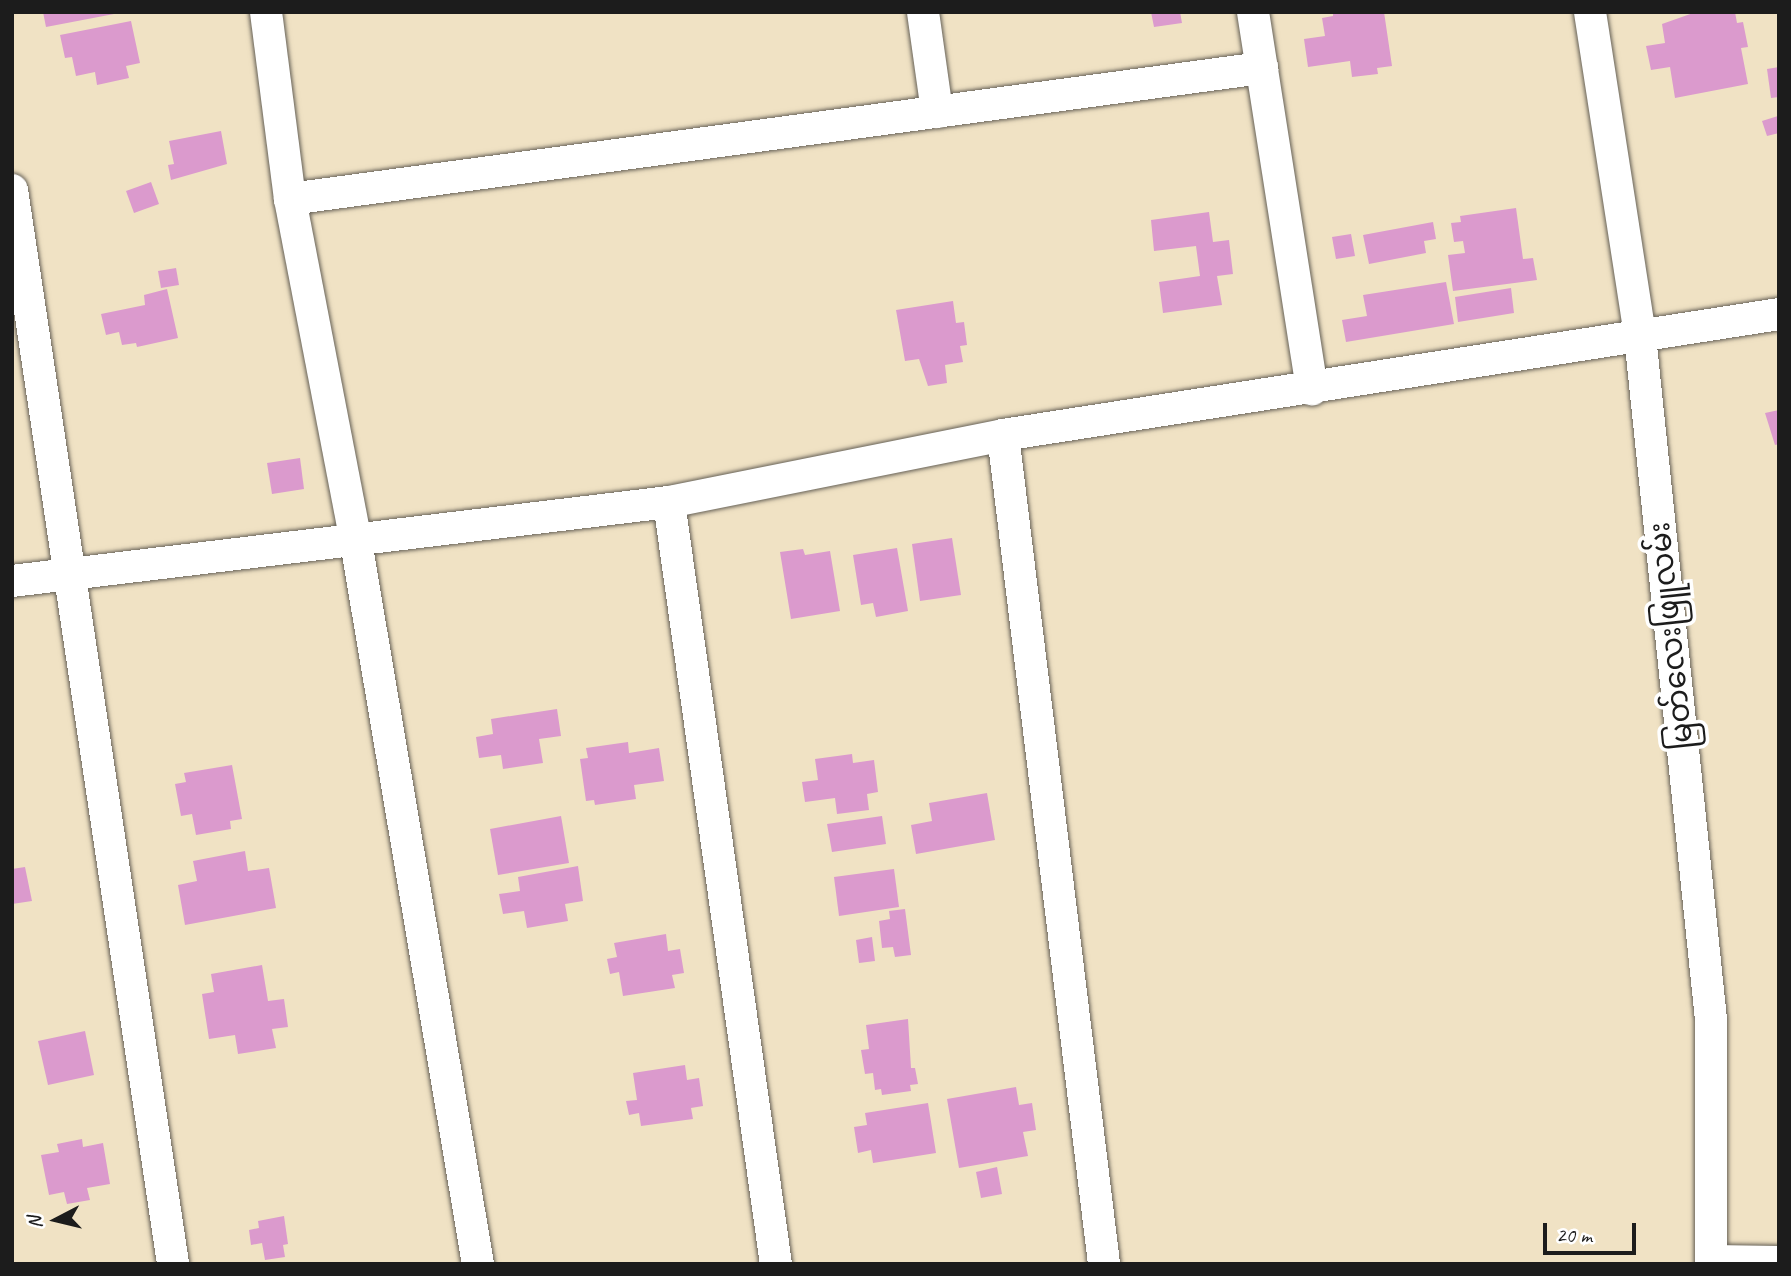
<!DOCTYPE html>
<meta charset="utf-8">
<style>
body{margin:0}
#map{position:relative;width:1791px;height:1276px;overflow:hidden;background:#f0e2c4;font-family:Caveat,"Noto Sans Myanmar",sans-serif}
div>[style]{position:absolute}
.building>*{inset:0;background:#db9acd}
.roads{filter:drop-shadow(0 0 2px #666157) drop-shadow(0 0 2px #666157)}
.minor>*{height:32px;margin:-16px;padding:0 16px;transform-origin:16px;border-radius:16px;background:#fff}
span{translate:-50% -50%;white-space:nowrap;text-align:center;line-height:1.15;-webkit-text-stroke:7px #fff;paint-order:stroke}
.street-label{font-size:30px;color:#1c1c1c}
.frame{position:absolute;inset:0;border:14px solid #1c1c1c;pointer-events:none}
.north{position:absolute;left:21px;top:1185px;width:70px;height:70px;-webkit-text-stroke:5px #fff;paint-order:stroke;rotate:263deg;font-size:19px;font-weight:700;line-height:28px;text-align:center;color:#1c1c1c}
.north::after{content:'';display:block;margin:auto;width:24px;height:32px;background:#1c1c1c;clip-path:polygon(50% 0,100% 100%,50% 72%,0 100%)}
.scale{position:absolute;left:1543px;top:1223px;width:93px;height:32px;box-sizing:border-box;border:4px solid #1c1c1c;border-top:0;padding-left:9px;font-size:21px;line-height:24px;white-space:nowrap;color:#1c1c1c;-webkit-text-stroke:5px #fff;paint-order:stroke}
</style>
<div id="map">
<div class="building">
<i style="clip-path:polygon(43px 12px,114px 12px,114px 14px,46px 27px)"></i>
<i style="clip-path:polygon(1151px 12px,1180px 12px,1182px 23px,1154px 27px)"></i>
<i style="clip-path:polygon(1333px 12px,1384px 12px,1392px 66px,1377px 68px,1378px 74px,1352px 77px,1350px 61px,1308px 67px,1304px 39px,1325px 36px,1322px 18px,1333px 16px)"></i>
<i style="clip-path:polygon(1696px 12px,1735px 12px,1737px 23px,1743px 22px,1748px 47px,1741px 48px,1748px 84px,1675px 98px,1670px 67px,1651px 70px,1646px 46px,1665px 43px,1662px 24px)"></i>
<i style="clip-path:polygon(131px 21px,140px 63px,126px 66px,129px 78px,97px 85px,95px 72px,76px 76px,72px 57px,65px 58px,60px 35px)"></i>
<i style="clip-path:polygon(1779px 67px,1779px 97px,1771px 98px,1767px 69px)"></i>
<i style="clip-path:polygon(1778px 116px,1779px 133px,1767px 136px,1762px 121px)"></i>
<i style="clip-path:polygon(221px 131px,227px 164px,171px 180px,168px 165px,174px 164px,169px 141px)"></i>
<i style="clip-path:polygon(151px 182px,159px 204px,134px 213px,126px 191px)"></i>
<i style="clip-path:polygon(1516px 208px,1523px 259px,1533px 258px,1537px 280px,1453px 291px,1448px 255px,1465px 253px,1463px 241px,1454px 242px,1451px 223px,1461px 222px,1460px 216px)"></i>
<i style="clip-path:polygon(1209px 212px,1213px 242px,1229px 240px,1233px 274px,1217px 276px,1222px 305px,1163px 313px,1159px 282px,1200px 276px,1196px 246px,1154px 251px,1151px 220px)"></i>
<i style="clip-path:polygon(1433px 222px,1436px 239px,1424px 241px,1426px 253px,1369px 264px,1363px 235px)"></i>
<i style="clip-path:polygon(1351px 234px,1355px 256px,1336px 259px,1332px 237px)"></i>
<i style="clip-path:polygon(176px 268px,179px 285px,161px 288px,158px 271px)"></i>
<i style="clip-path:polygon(1446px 282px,1454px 324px,1346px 342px,1342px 320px,1367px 316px,1363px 295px)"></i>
<i style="clip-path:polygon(1511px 288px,1514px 313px,1458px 322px,1455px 297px)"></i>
<i style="clip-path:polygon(167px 289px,178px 338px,137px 347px,136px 343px,122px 345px,119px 332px,106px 335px,101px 314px,145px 305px,144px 295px)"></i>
<i style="clip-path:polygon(953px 301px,956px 323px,964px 322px,967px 345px,960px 346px,963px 362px,945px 365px,947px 383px,928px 386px,919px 359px,905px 361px,896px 310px)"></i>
<i style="clip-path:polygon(1779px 410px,1779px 444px,1775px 445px,1765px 413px)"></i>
<i style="clip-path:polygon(300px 458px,304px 489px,272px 494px,267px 463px)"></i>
<i style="clip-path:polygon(952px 538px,961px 595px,920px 601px,912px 544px)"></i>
<i style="clip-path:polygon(897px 548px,908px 611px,876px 617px,873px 603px,861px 605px,853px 555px)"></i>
<i style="clip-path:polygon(803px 549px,805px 555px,830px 551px,840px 611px,791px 619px,780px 552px)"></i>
<i style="clip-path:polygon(557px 709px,561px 736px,539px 739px,543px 763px,503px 769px,501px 755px,479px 758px,476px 737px,493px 734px,491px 719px)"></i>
<i style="clip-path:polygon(628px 742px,629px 753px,659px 748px,664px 781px,634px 785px,636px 799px,595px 805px,594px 800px,586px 801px,580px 759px,588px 758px,586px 748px)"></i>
<i style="clip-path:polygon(852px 754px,853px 763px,874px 760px,878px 792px,867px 794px,869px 810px,837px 814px,835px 798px,805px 802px,802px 782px,818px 780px,815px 759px)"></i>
<i style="clip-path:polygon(232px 765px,242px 819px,230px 821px,231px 829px,196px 835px,192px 814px,181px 816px,175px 784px,186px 782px,184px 773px)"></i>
<i style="clip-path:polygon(987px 793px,995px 840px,916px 854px,911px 825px,932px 821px,929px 803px)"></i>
<i style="clip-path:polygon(561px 816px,569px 863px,498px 875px,490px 829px)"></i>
<i style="clip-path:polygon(882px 816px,886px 844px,832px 852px,827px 824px)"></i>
<i style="clip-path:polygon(245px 851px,248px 871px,269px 868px,276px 908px,185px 925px,178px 885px,197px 881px,193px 861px)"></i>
<i style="clip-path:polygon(578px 866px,583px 901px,565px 904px,568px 921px,527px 928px,524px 911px,503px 914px,499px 894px,520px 891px,518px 877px)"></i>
<i style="clip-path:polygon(25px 867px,32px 901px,12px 904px,12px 869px)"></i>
<i style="clip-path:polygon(894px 869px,899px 907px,839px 916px,834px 877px)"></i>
<i style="clip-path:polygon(905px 909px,911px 955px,895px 957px,893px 947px,882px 948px,879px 921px,890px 919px,889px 911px)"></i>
<i style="clip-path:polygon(666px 934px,668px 951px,680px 949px,684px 973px,672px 975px,675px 988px,623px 996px,619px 972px,610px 974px,607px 959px,617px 957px,614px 943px)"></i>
<i style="clip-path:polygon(872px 937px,875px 961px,859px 963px,856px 940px)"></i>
<i style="clip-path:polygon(262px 965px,268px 1001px,284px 999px,288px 1027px,272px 1029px,276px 1048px,238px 1054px,235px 1035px,209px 1039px,202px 994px,214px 992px,211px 974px)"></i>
<i style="clip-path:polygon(908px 1019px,911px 1068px,915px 1068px,918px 1084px,910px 1085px,911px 1091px,882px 1095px,881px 1089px,875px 1090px,873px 1073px,865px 1074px,861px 1050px,869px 1049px,866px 1025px)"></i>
<i style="clip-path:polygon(85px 1031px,94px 1075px,48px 1085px,38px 1041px)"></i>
<i style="clip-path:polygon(685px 1065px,687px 1080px,699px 1078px,703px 1106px,691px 1108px,693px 1119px,641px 1126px,639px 1113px,629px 1115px,626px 1101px,637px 1100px,633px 1073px)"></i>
<i style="clip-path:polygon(1016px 1087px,1019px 1105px,1032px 1103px,1036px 1130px,1023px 1132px,1028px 1156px,959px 1168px,947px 1099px)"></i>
<i style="clip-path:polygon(928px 1103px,936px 1153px,873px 1163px,871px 1150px,858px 1153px,854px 1127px,867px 1125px,865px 1113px)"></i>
<i style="clip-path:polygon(82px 1139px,83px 1147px,103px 1143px,110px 1184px,87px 1188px,90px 1200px,67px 1204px,64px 1192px,49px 1195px,41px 1155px,59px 1152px,57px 1144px)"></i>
<i style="clip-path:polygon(997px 1167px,1002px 1194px,981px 1198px,976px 1172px)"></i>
<i style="clip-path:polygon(284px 1216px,288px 1244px,283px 1245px,285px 1257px,265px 1260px,262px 1243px,251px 1245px,249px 1230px,259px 1228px,258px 1221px)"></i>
</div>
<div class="roads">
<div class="minor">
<i style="left:266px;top:12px;width:189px;rotate:82.7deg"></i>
<i style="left:290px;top:199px;width:349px;rotate:79.1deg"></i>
<i style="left:356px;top:542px;width:732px;rotate:80.41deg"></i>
<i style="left:923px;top:12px;width:101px;rotate:82deg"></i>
<i style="left:1253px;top:12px;width:382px;rotate:81.1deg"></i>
<i style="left:1590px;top:12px;width:328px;rotate:81.2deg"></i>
<i style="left:1640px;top:336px;width:688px;rotate:84.07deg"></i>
<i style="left:1711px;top:1020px;width:244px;rotate:90deg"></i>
<i style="left:12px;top:190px;width:1086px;rotate:81.47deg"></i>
<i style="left:290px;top:199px;width:981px;rotate:-7.68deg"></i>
<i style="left:1003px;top:435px;width:835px;rotate:83.05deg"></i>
<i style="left:669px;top:502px;width:769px;rotate:82.01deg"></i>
<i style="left:12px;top:581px;width:662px;rotate:-6.86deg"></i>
<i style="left:669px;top:502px;width:341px;rotate:-11.3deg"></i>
<i style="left:1003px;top:435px;width:785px;rotate:-8.86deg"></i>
<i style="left:1712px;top:1261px;width:67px;rotate:0.9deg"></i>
</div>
</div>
<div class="street-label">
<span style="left:1671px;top:636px;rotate:-96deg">မြတ်လေးဖြူလမ်း</span>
</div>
<div class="frame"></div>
<div class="north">N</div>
<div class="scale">20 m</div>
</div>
